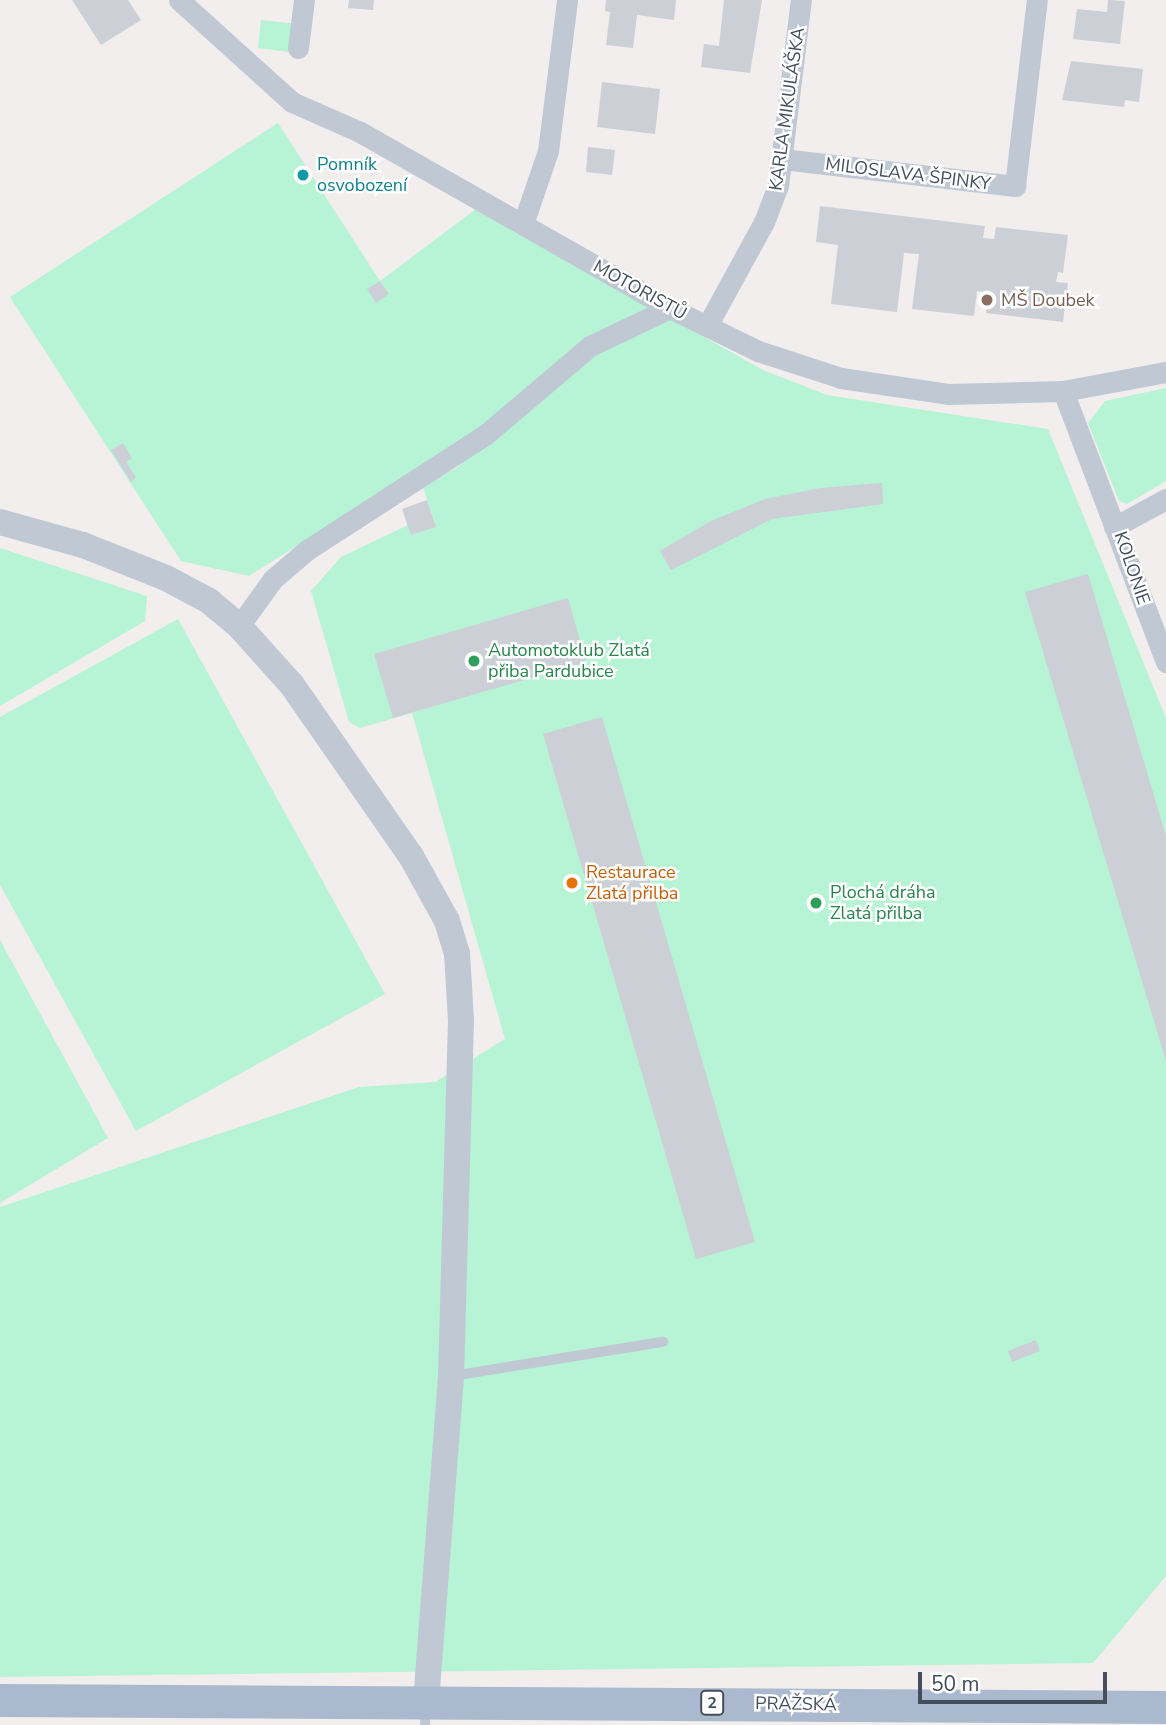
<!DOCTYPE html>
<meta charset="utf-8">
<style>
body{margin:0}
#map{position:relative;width:1166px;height:1725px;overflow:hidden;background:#f1eeed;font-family:"Nunito Sans",sans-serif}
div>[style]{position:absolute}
.green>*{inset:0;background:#b7f3d5}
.building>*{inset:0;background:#cccfd6}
.service>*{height:10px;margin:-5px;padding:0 5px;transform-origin:5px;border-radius:5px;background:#c0c8d4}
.minor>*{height:21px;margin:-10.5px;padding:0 10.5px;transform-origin:10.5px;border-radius:10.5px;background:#c0c8d4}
.tertiary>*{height:26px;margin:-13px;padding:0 13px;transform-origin:13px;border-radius:13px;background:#c0c8d4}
.primary>*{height:33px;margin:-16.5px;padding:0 16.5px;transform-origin:16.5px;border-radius:16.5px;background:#abb9cf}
.dots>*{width:19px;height:19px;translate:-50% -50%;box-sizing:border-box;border:4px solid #fff;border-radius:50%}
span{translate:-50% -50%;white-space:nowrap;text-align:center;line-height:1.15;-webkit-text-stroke:5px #fff;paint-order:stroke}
.shield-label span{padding:2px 5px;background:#fff;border:2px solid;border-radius:5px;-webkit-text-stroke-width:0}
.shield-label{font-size:16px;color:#444e5d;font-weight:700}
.street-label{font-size:18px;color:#444e5d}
.culture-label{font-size:18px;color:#0d838f}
.left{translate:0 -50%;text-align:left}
.education-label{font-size:18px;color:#785e54}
.leisure-label{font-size:18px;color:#27864d}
.food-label{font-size:18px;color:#c56008}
.scale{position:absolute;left:918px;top:1672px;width:189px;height:32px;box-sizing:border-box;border:4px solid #444e5d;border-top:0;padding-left:9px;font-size:21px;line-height:24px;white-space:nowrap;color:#444e5d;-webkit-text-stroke:5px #fff;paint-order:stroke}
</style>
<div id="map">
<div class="green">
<i style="clip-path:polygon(261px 20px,308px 25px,305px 54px,258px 48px)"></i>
<i style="clip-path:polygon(278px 123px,380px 281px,476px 209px,763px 370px,827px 395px,1048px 429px,1166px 718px,1166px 1576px,1093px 1663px,0 1677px,0 1207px,359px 1087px,435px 1082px,505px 1039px,412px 713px,360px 728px,349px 722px,311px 591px,341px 557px,408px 525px,411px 535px,436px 527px,423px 487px,458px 467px,484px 444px,477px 433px,249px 576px,181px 561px,10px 297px)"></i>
<i style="clip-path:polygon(1166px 388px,1166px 481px,1127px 504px,1119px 501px,1088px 423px,1105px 401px)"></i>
<i style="clip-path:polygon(0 548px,147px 596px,145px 621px,0 706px)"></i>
<i style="clip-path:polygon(178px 619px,385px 994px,136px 1131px,0 885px,0 717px)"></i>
<i style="clip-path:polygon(0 940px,108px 1138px,0 1203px)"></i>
</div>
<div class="building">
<i style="clip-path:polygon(72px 0,128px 0,141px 20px,101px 45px)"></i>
<i style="clip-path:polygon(349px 0,374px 0,373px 10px,348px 8px)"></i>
<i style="clip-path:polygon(606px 0,676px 0,674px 20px,637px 15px,633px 48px,606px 45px,610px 12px,605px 11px)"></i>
<i style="clip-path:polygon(724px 0,762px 0,750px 73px,701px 67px,704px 44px,719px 46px)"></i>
<i style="clip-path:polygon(1108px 0,1125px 1px,1120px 44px,1073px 39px,1077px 9px,1107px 12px)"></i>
<i style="clip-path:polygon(1071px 61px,1143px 69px,1139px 102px,1125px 100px,1124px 107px,1062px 100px)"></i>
<i style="clip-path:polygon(602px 82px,660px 89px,655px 134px,597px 127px)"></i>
<i style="clip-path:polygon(588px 147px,615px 150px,612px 175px,586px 172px)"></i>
<i style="clip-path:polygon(820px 206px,985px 226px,983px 238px,994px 239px,996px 227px,1068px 235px,1063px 273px,1058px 272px,1056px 282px,1068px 283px,1063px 322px,986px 313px,988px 293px,977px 291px,974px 316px,912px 309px,919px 254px,904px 253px,897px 312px,831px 304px,838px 245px,816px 242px)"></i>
<i style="clip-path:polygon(380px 281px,389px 294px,376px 303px,367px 289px)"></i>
<i style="clip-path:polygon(123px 443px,132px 458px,126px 462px,136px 477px,131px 482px,111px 450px)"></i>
<i style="clip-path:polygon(882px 483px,883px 504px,772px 519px,671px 570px,660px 551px,711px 521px,765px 499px,820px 488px)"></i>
<i style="clip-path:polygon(427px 500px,436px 527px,411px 535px,402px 509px)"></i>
<i style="clip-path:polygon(1088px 574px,1166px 836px,1166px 1061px,1025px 592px)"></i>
<i style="clip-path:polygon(568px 598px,586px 662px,393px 718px,374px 654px)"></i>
<i style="clip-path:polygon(602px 717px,755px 1242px,696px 1259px,543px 734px)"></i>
<i style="clip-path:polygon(1036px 1340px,1040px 1351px,1012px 1362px,1008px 1351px)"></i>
</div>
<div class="service">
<i style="left:452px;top:1376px;width:214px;rotate:-9.2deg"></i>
<i style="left:425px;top:1725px;width:18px;rotate:-87deg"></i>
</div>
<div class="minor">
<i style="left:179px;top:0;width:152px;rotate:42.1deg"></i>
<i style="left:292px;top:102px;width:74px;rotate:23.8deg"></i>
<i style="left:360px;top:132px;width:356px;rotate:29.6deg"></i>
<i style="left:670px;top:308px;width:98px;rotate:26deg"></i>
<i style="left:758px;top:351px;width:87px;rotate:18deg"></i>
<i style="left:841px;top:378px;width:108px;rotate:8.5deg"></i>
<i style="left:948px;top:394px;width:115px;rotate:-1.5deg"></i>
<i style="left:1063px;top:391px;width:105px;rotate:-10.5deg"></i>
<i style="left:298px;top:48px;width:48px;rotate:-82.9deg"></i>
<i style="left:782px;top:159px;width:235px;rotate:6.6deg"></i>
<i style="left:1015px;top:186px;width:187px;rotate:-83.3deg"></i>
<i style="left:523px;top:224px;width:77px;rotate:-71.1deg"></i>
<i style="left:548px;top:151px;width:152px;rotate:-82.8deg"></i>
<i style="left:707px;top:326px;width:119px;rotate:-61.3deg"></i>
<i style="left:764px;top:222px;width:39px;rotate:-69deg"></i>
<i style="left:778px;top:186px;width:187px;rotate:-83deg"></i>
<i style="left:1063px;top:391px;width:290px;rotate:69.2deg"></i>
<i style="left:1114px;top:527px;width:59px;rotate:-28.3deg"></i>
<i style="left:239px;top:626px;width:58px;rotate:-54.1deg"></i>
<i style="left:273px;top:579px;width:45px;rotate:-40.5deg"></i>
<i style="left:307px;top:550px;width:212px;rotate:-32.9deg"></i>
<i style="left:485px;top:435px;width:138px;rotate:-40.3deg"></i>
<i style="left:590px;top:346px;width:89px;rotate:-25.4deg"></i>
</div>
<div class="tertiary">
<i style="left:0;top:522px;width:86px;rotate:15.5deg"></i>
<i style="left:83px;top:545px;width:89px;rotate:21.7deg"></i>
<i style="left:166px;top:578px;width:49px;rotate:28.1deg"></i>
<i style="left:209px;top:601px;width:39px;rotate:40deg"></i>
<i style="left:239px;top:626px;width:79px;rotate:48.1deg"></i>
<i style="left:292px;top:685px;width:208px;rotate:55.2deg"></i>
<i style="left:411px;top:856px;width:74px;rotate:61deg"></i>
<i style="left:447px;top:921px;width:34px;rotate:73deg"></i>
<i style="left:457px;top:953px;width:67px;rotate:86.6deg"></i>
<i style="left:461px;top:1020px;width:357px;rotate:91.6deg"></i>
<i style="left:451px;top:1377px;width:324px;rotate:94.4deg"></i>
</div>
<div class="primary">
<i style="left:0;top:1700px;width:1166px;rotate:0.34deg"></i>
</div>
<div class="dots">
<i style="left:303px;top:175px;background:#0f9aa8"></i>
<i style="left:987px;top:300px;background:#8d6e63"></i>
<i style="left:474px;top:661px;background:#2e9e5b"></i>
<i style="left:572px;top:883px;background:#e8710a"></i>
<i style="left:816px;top:903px;background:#2e9e5b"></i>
</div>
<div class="shield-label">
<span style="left:712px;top:1703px">2</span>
</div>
<div class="street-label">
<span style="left:787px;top:109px;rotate:-82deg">KARLA MIKULÁŠKA</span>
<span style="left:908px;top:174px;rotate:7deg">MILOSLAVA ŠPINKY</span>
<span style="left:640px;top:290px;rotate:29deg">MOTORISTŮ</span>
<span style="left:1132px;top:568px;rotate:71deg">KOLONIE</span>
<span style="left:796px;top:1704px;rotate:1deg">PRAŽSKÁ</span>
</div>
<div class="culture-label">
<span class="left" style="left:317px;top:175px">Pomník<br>osvobození</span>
</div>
<div class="education-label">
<span class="left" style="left:1001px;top:300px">MŠ Doubek</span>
</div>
<div class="leisure-label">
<span class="left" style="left:488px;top:661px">Automotoklub Zlatá<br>přiba Pardubice</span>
<span class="left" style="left:830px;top:903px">Plochá dráha<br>Zlatá přilba</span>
</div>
<div class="food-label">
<span class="left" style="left:586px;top:883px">Restaurace<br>Zlatá přilba</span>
</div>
<div class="scale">50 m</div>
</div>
